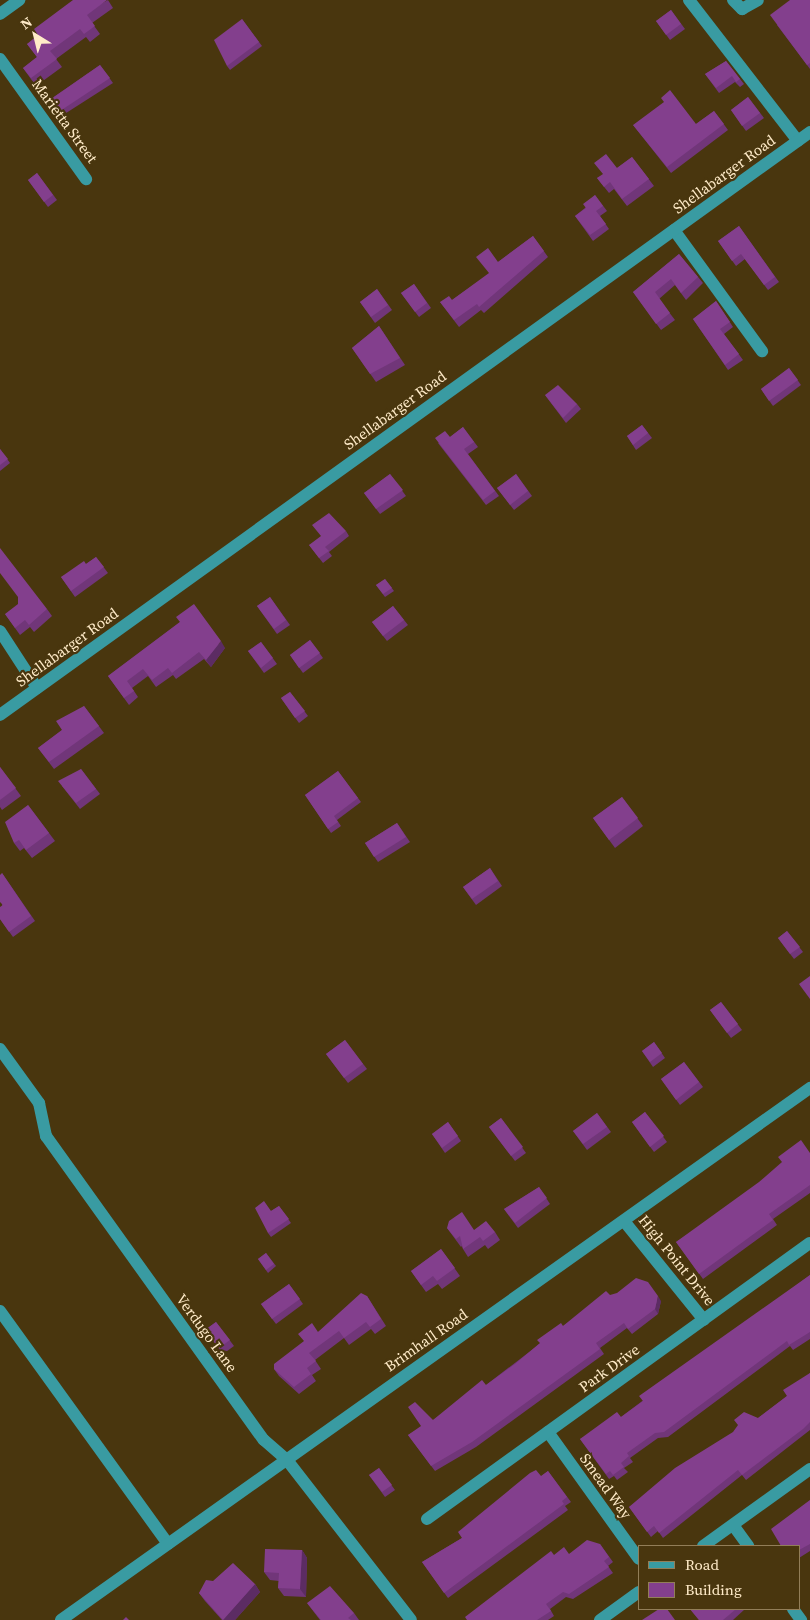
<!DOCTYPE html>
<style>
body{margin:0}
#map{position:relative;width:810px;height:1620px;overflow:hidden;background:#49360e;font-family:"Source Serif 4",serif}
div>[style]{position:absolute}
.minor>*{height:12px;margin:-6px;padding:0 6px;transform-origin:6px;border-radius:6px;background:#399ba2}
.wall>*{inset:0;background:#713679}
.shaded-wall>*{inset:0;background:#5c2c63}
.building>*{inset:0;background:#833f8d}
span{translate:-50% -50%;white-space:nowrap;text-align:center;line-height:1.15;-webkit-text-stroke:4.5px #49360e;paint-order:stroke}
.street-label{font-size:15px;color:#ffebc8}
.legend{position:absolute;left:638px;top:1545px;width:162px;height:65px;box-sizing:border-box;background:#49360e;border:1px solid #927e58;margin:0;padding:6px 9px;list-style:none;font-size:15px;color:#ffebc8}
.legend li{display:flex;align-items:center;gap:10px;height:25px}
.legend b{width:25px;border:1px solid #927e58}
.north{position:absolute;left:10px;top:10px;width:50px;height:50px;-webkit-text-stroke:4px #49360e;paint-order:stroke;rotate:324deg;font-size:14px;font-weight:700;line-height:20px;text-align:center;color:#ffebc8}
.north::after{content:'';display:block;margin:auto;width:18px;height:22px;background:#ffebc8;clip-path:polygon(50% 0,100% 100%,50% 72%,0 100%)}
</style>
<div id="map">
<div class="minor">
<i style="left:689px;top:0;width:178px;rotate:52.3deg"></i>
<i style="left:733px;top:0;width:13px;rotate:45deg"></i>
<i style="left:742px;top:9px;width:18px;rotate:-29deg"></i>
<i style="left:0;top:14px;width:24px;rotate:-36deg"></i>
<i style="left:0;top:59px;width:148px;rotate:54.4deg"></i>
<i style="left:674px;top:230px;width:150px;rotate:54deg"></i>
<i style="left:0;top:631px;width:68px;rotate:57deg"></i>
<i style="left:0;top:715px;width:998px;rotate:-35.74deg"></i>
<i style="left:0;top:1049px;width:67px;rotate:54.2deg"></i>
<i style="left:39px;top:1103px;width:34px;rotate:78deg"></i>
<i style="left:46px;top:1136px;width:374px;rotate:54.4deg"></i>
<i style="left:264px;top:1440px;width:30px;rotate:41deg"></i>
<i style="left:287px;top:1460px;width:202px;rotate:52.2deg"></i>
<i style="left:624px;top:1221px;width:127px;rotate:51.1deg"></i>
<i style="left:0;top:1311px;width:287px;rotate:54.2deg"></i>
<i style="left:548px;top:1432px;width:156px;rotate:54.4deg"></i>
<i style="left:427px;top:1519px;width:472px;rotate:-35.8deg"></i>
<i style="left:733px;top:1525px;width:26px;rotate:54deg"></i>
<i style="left:703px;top:1546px;width:132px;rotate:-35.7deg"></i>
<i style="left:793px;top:1609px;width:14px;rotate:54deg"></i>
<i style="left:61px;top:1620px;width:919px;rotate:-35.39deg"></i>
<i style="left:600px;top:1620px;width:48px;rotate:-35.7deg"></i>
</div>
<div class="wall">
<i style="clip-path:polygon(108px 0,113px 8px,92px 23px,100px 34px,90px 42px,86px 37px,56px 59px,62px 67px,36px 86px,23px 68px,37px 57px,27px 44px)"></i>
<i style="clip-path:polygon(810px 0,810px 69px,777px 25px)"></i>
<i style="clip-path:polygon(671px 10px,685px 29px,670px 40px,656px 21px)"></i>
<i style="clip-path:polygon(242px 19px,262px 46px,230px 70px,227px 66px)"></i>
<i style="clip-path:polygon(726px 61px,744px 84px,740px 87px,735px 82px,719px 93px,705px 74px)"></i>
<i style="clip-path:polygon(100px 65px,113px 83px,63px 115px,51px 99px)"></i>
<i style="clip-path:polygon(748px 97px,764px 118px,746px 131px,731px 110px)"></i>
<i style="clip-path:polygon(714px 111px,728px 130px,671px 173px,633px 125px,696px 124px)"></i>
<i style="clip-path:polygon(632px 157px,654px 186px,627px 206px,614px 189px,609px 193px,597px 178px,617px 168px)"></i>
<i style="clip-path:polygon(37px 173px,57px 200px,48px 207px,28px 180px)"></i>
<i style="clip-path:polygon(595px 195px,607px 211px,600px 216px,609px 229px,593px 241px,575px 216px,585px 208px)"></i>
<i style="clip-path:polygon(739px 226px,779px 282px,768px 290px,745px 259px,736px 266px,718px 241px)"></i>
<i style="clip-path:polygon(533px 236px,548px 257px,484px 313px,481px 310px,459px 327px,440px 302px,452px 300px,489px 274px,498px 262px)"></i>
<i style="clip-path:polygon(679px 254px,703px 283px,686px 300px,675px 285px,659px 299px,675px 320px,661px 330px,633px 292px)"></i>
<i style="clip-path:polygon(414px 284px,431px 308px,419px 317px,401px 293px)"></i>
<i style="clip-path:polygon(377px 289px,392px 310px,375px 323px,360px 302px)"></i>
<i style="clip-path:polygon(716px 301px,733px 327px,724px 334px,743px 360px,728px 370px,693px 319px)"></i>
<i style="clip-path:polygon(379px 326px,405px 365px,376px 382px,352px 348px)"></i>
<i style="clip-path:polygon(789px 368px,801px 385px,773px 406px,761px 389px)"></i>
<i style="clip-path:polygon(545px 395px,577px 404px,581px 409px,566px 423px)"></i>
<i style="clip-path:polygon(642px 425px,652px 438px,636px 450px,627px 436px)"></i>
<i style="clip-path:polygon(463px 427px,478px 447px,468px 454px,499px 496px,486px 505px,438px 443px,450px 437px)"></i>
<i style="clip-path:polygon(0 449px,10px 463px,0 471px)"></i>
<i style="clip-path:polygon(390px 474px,406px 496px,380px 514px,364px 493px)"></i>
<i style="clip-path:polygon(516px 474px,532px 496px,514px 510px,497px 488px)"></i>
<i style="clip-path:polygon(346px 531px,349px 536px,329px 552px,332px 556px,323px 563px,309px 545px)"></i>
<i style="clip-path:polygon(96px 557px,108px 573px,75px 597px,61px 577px,86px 564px)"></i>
<i style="clip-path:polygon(385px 579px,394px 591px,385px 597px,376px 585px)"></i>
<i style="clip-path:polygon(270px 597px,290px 625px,277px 634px,257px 606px)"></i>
<i style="clip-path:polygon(393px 606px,408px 625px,387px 641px,372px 622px)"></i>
<i style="clip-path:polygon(47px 609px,52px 616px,34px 632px,30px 627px,20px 635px,5px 614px)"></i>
<i style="clip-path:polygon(180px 622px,225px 648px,211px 667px,204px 659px,176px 679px,173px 675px,156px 687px,148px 676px,132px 688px,138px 697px,129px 705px,108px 676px)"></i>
<i style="clip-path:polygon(310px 640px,323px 658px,303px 673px,290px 655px)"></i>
<i style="clip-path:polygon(261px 642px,277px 664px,264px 673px,248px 651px)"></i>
<i style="clip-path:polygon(290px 692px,308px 716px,299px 723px,281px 698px)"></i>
<i style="clip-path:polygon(84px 706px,104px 733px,54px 769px,38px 748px,62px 730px)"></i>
<i style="clip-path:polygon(0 767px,21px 796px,2px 810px,0 807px)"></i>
<i style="clip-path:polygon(81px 769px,100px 794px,80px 809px,62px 786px)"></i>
<i style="clip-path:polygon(338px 771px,361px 802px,337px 820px,341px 826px,331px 833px,305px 795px)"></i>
<i style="clip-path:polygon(622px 797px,643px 826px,615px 848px,593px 818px)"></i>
<i style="clip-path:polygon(28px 805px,55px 841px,32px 858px,24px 848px,20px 851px,14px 843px)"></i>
<i style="clip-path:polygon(397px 823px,410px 842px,378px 862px,365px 843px)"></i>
<i style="clip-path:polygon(490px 868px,502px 886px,476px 905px,463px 887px)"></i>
<i style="clip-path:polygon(2px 873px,35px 921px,13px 937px,0 919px,2px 905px)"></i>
<i style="clip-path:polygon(787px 931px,803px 952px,794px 959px,778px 938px)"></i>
<i style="clip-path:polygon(721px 1002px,742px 1030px,731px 1038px,710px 1010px)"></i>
<i style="clip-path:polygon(345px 1040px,367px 1069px,348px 1083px,326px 1054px)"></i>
<i style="clip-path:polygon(654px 1042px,665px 1058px,653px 1067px,642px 1051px)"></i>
<i style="clip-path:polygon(684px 1062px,703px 1087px,680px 1105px,661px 1079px)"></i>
<i style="clip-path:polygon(645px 1112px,667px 1142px,654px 1152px,632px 1122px)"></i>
<i style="clip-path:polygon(597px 1113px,611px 1132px,587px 1150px,573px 1131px)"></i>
<i style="clip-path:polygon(501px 1118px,526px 1153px,515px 1161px,489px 1127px)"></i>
<i style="clip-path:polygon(448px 1122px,461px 1141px,445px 1153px,432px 1134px)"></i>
<i style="clip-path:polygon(810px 1153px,810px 1193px,773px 1219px,777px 1225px,703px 1279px,676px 1242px)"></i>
<i style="clip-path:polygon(539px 1187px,550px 1204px,518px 1228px,504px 1209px)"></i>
<i style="clip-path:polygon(279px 1206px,291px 1223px,271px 1237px,268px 1233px,271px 1211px)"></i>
<i style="clip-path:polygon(447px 1228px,474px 1230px,495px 1232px,500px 1240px,488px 1249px,485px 1245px,468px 1257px,463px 1249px,462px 1246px,461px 1247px)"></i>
<i style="clip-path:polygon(441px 1249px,460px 1276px,442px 1289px,438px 1284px,426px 1292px,411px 1271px)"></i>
<i style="clip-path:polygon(266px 1253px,276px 1266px,268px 1273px,258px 1259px)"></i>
<i style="clip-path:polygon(810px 1275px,810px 1339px,793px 1350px,790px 1346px,668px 1437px,658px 1438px,630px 1458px,633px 1462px,624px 1468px,628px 1472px,617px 1480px,614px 1476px,609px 1479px,580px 1439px,621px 1417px)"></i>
<i style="clip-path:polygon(289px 1284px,303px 1304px,276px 1324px,261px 1304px)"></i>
<i style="clip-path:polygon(610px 1295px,661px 1301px,658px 1314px,632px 1334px,627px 1328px,600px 1348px,604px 1354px,476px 1447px,435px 1471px,408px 1435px,433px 1420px,486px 1385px,563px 1326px)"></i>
<i style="clip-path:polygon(367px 1296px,386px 1326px,375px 1334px,371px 1329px,349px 1345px,344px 1338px,315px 1360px,321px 1369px,312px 1375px,316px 1381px,299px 1394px,279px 1376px,274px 1369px,318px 1332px)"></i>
<i style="clip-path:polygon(216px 1322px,234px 1346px,223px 1354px,205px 1330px)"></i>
<i style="clip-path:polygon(810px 1373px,810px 1430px,746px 1480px,742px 1475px,663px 1538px,658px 1531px,651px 1537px,629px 1507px,758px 1418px,787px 1396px)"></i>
<i style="clip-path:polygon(379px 1468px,395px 1490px,385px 1497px,369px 1475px)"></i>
<i style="clip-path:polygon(548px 1471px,571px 1502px,565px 1506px,568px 1510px,448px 1598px,422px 1562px,462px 1538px)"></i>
<i style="clip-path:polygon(810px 1500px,810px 1551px,799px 1558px,799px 1546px)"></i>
<i style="clip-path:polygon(600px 1544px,613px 1562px,608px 1566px,613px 1573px,573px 1599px,566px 1597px,550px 1609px,554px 1616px,548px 1620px,467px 1620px,554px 1555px,569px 1554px)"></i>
<i style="clip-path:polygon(302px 1550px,307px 1558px,306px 1597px,284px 1596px,278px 1588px,279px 1581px,270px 1580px,264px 1572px)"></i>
<i style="clip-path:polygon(213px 1581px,255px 1584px,260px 1592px,235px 1620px,222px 1620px,205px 1601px,199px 1593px)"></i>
<i style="clip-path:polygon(307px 1603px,354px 1613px,359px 1620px,320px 1620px)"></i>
<i style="clip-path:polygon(690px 1609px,745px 1609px,733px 1620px,699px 1620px)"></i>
</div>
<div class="shaded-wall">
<i style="clip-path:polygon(221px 641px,225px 648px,211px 667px,206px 660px)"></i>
<i style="clip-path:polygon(658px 1296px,661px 1301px,658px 1314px,655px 1309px)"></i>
<i style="clip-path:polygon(302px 1550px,307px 1558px,306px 1597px,300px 1589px)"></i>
<i style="clip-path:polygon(255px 1584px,260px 1592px,235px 1620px,223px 1620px)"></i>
</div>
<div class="building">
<i style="clip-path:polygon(73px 0,107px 0,87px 15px,95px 26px,84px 34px,80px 29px,50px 51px,57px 59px,31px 78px,23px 68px,37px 57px,27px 44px,38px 35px,34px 29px)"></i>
<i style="clip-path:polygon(790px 0,810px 0,810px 63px,807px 65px,770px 15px)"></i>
<i style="clip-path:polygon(671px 10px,681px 24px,666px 35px,656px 21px)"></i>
<i style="clip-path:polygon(242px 19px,259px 42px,227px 66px,214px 40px)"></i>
<i style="clip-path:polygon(726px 61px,740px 79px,736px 82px,732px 76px,716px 88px,705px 74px)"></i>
<i style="clip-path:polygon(100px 65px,110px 78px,60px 111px,51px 99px)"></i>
<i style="clip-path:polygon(670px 90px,696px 124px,714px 111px,724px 124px,667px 167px,633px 125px,664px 102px,661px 98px)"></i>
<i style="clip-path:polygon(748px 97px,760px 113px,742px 126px,731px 110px)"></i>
<i style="clip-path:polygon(606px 154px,617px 168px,632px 157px,649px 179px,622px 199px,610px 182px,604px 187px,597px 178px,603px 174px,594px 163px)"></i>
<i style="clip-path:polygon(37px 173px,53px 195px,44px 202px,28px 180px)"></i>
<i style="clip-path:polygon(595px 195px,603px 206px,596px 211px,606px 224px,590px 235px,575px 216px,586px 208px,583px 204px)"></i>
<i style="clip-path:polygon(739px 226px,775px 277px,764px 285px,741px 254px,732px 261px,718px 241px)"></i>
<i style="clip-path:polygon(533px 236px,544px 251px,479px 307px,477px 304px,454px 320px,440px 302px,449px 296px,452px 300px,489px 273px,476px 257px,488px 248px,498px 262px)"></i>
<i style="clip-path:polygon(679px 254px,698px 277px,681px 293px,671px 279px,655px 292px,670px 313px,656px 324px,633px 292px)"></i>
<i style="clip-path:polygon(414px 284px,427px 303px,415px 312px,401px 293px)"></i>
<i style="clip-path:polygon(377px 289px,388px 305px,371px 317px,360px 302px)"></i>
<i style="clip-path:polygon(716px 301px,730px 322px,720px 329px,739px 354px,725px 365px,693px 319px)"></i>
<i style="clip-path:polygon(379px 326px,400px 358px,370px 374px,352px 348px)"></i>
<i style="clip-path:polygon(789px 368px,798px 380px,769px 401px,761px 389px)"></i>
<i style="clip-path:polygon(558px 385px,577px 404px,563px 418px,545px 395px)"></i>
<i style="clip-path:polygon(642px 425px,648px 433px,633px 445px,627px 436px)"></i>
<i style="clip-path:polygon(463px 427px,474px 442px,464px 449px,495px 491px,483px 500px,435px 438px,445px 431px,450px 437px)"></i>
<i style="clip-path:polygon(0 449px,8px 459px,0 465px)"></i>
<i style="clip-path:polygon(390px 474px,403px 490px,376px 509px,364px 493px)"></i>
<i style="clip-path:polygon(516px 474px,528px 491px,510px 505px,497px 488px)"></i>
<i style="clip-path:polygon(329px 513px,346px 531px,325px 547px,329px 551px,319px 558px,309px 545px,321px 536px,312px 525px)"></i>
<i style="clip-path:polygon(0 548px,47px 609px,29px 625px,25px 620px,15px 628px,5px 614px,18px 604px,18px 597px,0 573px)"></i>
<i style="clip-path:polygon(96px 557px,104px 567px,71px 591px,61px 577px,84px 561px,86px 564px)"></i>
<i style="clip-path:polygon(385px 579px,392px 588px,383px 594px,376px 585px)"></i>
<i style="clip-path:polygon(270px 597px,286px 620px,274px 629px,257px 606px)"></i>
<i style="clip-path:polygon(194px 604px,221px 641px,206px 660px,199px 652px,172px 673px,168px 668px,152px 680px,143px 669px,127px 681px,134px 691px,124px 698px,108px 676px,180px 622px,176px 617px)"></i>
<i style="clip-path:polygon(393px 606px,404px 620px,383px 636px,372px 622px)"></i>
<i style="clip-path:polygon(310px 640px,320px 653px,299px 668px,290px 655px)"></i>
<i style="clip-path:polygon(261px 642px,273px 658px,261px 668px,248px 651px)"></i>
<i style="clip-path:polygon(290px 692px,305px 711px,295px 718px,281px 698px)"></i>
<i style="clip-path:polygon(84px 706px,99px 726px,49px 762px,38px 748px,62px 730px,56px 721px)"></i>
<i style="clip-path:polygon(0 767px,16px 788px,0 800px)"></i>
<i style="clip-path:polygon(81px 769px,96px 789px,76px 803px,58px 781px)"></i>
<i style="clip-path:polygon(338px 771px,358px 798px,334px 816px,338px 822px,328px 829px,305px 795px)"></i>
<i style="clip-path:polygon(622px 797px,638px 818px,609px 840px,593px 818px)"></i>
<i style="clip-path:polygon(28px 805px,49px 833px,26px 850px,19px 840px,14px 843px,5px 822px)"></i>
<i style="clip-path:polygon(397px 823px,406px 837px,374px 857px,365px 843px)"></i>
<i style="clip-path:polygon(490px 868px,498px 881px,472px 899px,463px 887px)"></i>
<i style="clip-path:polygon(2px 873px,31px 916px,9px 932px,0 919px,0 907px,3px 905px,0 902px,0 875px)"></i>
<i style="clip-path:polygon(787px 931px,800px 947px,790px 954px,778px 938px)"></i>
<i style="clip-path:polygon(810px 976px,810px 999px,799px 984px)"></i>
<i style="clip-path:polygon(721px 1002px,738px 1024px,727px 1033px,710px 1010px)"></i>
<i style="clip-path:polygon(345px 1040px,363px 1064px,344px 1078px,326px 1054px)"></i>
<i style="clip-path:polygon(654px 1042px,662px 1053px,650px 1062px,642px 1051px)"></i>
<i style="clip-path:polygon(684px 1062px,699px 1082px,676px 1100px,661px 1079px)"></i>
<i style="clip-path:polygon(645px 1112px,664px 1136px,650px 1147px,632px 1122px)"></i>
<i style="clip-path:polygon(597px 1113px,607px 1127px,583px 1144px,573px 1131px)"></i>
<i style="clip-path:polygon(501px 1118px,523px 1147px,511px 1156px,489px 1127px)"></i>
<i style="clip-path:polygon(448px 1122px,458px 1136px,442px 1148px,432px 1134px)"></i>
<i style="clip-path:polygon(801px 1140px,810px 1153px,810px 1185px,769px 1214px,773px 1220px,699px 1274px,676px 1242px,759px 1182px,782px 1162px,778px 1157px)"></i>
<i style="clip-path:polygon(539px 1187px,547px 1198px,515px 1223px,504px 1209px)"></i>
<i style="clip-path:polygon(264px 1201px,271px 1211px,279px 1206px,289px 1219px,268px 1233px,255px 1208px)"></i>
<i style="clip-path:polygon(462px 1212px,474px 1230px,486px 1221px,495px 1232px,483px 1241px,480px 1237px,463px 1249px,460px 1236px,456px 1239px,447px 1228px,449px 1221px)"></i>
<i style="clip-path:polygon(441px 1249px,455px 1268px,437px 1281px,433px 1276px,421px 1285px,411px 1271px)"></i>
<i style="clip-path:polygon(266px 1253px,274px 1264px,266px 1270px,258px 1259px)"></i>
<i style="clip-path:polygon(810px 1275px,810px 1332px,789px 1345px,787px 1341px,664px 1432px,655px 1433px,627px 1453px,629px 1456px,621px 1463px,624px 1467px,613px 1475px,610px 1471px,606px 1474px,580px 1439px,617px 1412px,621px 1417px,643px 1401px,639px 1396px)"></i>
<i style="clip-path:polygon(636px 1278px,648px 1282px,658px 1296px,655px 1309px,628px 1329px,624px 1323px,596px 1343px,600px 1349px,472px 1442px,431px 1466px,408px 1435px,421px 1426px,408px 1407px,415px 1402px,433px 1420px,482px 1380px,486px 1385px,515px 1364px,540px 1343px,537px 1340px,561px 1323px,563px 1326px,606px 1291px,610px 1295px,617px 1293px)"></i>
<i style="clip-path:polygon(289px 1284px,300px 1299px,272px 1319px,261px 1304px)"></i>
<i style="clip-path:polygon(361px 1293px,367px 1296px,381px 1319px,370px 1327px,366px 1322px,344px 1338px,339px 1331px,309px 1353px,316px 1361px,307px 1368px,311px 1374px,294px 1387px,274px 1369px,274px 1364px,304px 1341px,298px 1334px,312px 1323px,318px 1332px)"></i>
<i style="clip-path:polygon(216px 1322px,230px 1340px,219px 1348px,205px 1330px)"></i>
<i style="clip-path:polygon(810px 1373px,810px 1422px,803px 1429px,742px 1475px,738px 1470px,659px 1533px,654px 1526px,647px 1532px,629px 1507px,675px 1468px,733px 1432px,738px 1425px,734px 1420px,744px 1412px,758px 1418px,787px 1396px,783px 1390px)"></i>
<i style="clip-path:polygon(379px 1468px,392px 1485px,382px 1492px,369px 1475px)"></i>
<i style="clip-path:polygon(536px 1470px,541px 1476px,548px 1471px,567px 1497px,562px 1501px,564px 1504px,444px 1593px,422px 1562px,462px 1538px,458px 1532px,530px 1473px)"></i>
<i style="clip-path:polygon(810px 1500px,810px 1544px,799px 1550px,799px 1546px,781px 1546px,771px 1529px)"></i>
<i style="clip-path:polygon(587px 1540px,600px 1544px,609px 1557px,604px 1561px,609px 1567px,569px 1594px,563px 1592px,546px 1604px,551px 1611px,537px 1620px,467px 1620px,465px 1617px,551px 1551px,554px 1555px,564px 1547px,569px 1554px)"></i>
<i style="clip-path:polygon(265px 1549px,302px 1550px,300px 1589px,278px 1588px,279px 1573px,264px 1572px)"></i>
<i style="clip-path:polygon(233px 1563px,255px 1584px,223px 1620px,199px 1593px,206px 1580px,213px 1581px)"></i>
<i style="clip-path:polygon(330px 1586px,354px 1613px,348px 1618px,351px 1620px,321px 1620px,307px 1603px)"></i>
<i style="clip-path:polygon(659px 1609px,667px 1609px,675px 1620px,642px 1620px)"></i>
<i style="clip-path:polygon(690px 1609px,736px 1609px,723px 1620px,699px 1620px)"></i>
<i style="clip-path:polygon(126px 1617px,129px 1620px,123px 1620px)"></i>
</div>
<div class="street-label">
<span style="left:65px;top:121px;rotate:54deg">Marietta Street</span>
<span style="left:724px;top:174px;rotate:-36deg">Shellabarger Road</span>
<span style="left:395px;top:410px;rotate:-36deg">Shellabarger Road</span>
<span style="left:67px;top:647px;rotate:-36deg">Shellabarger Road</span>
<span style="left:677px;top:1260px;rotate:51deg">High Point Drive</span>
<span style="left:207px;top:1333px;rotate:54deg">Verdugo Lane</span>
<span style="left:426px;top:1340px;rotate:-35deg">Brimhall Road</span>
<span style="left:609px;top:1368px;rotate:-36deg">Park Drive</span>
<span style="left:606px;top:1486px;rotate:54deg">Smead Way</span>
</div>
<ul class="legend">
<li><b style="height:6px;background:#399ba2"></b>Road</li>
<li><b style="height:14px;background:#833f8d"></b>Building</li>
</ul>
<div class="north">N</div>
</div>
